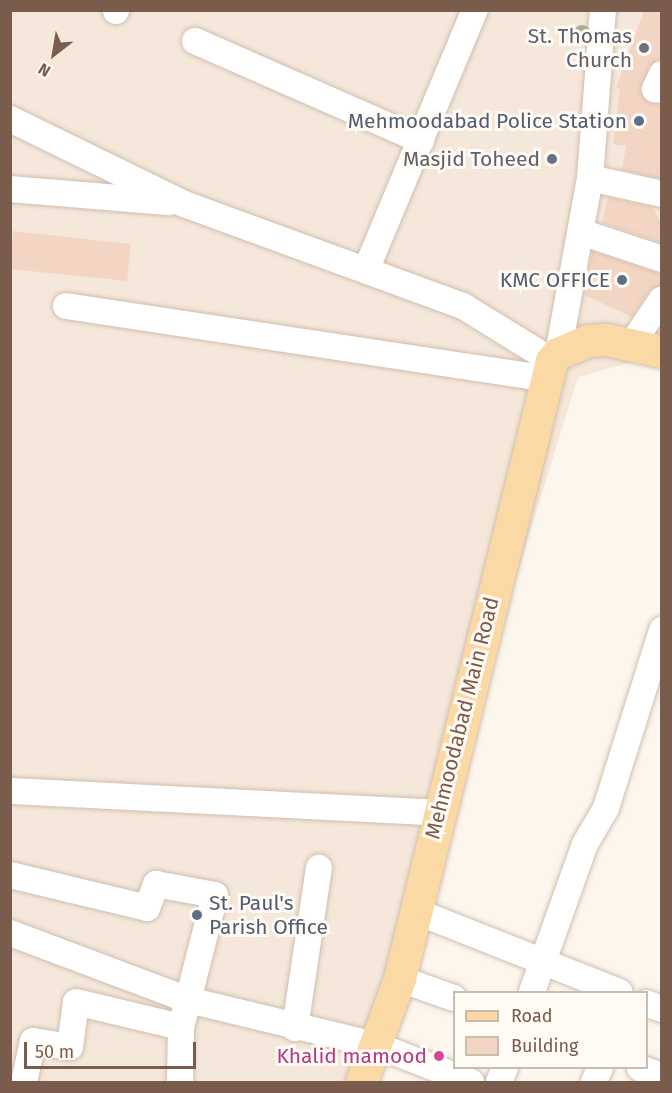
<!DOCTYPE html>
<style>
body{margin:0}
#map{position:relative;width:672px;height:1093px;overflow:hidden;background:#fdf6ec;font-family:"Fira Sans",sans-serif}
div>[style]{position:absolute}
.residential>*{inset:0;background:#f5e8da}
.building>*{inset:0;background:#f3d5c3}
.roads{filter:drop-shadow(0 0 2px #d1beb0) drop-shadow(0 0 2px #d1beb0)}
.minor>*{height:26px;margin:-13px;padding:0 13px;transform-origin:13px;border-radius:13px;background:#fff}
.major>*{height:32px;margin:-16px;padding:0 16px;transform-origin:16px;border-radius:16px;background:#fbd9a5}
.trees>*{width:18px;height:18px;margin:-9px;border-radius:50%;background:#a0b28e}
.dots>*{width:16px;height:16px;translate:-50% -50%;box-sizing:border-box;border:3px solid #fffaf3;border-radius:50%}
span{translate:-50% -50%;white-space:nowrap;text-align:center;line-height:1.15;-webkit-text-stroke:6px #fffaf3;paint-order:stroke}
.worship-label{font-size:21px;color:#5b616d}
.right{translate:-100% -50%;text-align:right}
.service-label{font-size:21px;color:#4e5e75}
.left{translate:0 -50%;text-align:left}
.street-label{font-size:21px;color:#7a5c4d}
.hotel-label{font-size:21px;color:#b23c85}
.frame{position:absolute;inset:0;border:12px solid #7a5c4d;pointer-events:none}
.legend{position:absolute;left:453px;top:991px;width:195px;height:78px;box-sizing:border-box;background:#fffaf3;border:2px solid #cabbb1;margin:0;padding:8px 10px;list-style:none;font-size:18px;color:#7a5c4d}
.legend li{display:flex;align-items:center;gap:12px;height:30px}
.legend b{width:30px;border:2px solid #cabbb1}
.north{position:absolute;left:24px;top:24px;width:60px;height:60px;-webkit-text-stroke:4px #fffaf3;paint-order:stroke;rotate:211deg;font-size:16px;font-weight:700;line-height:24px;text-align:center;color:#7a5c4d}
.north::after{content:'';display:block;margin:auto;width:21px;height:27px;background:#7a5c4d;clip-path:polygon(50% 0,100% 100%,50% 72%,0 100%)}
.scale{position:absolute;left:24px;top:1042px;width:172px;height:27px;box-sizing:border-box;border:3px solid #7a5c4d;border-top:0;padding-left:8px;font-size:18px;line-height:21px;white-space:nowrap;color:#7a5c4d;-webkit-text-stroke:4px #fffaf3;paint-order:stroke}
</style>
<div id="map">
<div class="residential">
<i style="clip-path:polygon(10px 11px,661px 11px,661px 354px,578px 377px,360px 1082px,11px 1082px)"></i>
</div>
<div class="building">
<i style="clip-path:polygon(644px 10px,662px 10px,662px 59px,649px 67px,640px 89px,646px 101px,662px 105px,662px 179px,622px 170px,626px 146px,613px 144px,620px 89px,616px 88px)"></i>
<i style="clip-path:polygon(608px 197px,652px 207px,662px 224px,662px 243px,602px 223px)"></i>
<i style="clip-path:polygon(13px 231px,131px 244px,127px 281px,10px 269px)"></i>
<i style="clip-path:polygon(592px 251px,662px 274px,662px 284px,650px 290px,632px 317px,584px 295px)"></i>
</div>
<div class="roads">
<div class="minor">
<i style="left:116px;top:10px;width:1px;rotate:90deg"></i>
<i style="left:195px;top:41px;width:247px;rotate:23.7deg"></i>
<i style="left:662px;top:74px;width:17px;rotate:115deg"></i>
<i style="left:655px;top:89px;width:7px;rotate:8deg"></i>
<i style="left:10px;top:119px;width:194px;rotate:26deg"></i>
<i style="left:184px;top:204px;width:297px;rotate:20.1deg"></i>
<i style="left:463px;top:306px;width:105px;rotate:31.7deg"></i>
<i style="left:590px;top:178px;width:74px;rotate:12.5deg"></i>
<i style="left:10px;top:189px;width:160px;rotate:4.7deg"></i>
<i style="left:581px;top:232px;width:85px;rotate:18.4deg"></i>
<i style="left:366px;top:270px;width:282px;rotate:-67.3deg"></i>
<i style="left:66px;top:306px;width:486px;rotate:8.6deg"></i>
<i style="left:631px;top:345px;width:55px;rotate:-56deg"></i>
<i style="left:558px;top:354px;width:179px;rotate:-79.7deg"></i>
<i style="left:590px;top:178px;width:169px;rotate:-85.6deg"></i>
<i style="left:10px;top:791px;width:429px;rotate:2.9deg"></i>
<i style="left:10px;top:875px;width:141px;rotate:13.5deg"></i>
<i style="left:147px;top:908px;width:26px;rotate:-69deg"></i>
<i style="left:156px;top:884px;width:60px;rotate:10.6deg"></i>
<i style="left:215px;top:895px;width:136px;rotate:104.4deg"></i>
<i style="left:181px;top:1027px;width:55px;rotate:91deg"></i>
<i style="left:415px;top:911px;width:220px;rotate:21.6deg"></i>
<i style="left:10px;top:933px;width:190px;rotate:20.6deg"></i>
<i style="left:188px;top:1000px;width:193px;rotate:13.5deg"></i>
<i style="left:376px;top:1045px;width:102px;rotate:21.3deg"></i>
<i style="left:400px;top:979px;width:57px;rotate:19.4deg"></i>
<i style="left:532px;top:992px;width:157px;rotate:-70.3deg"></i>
<i style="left:585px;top:844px;width:42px;rotate:-59.7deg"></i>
<i style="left:606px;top:808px;width:187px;rotate:-72.5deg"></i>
<i style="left:646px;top:1003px;width:17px;rotate:21deg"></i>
<i style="left:295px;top:1028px;width:162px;rotate:-81.5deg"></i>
<i style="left:640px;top:1068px;width:23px;rotate:20deg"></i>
<i style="left:24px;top:1082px;width:42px;rotate:-77.6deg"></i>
<i style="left:33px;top:1041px;width:37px;rotate:9deg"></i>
<i style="left:70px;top:1047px;width:45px;rotate:-82.4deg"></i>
<i style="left:76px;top:1002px;width:108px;rotate:13.4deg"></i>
<i style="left:499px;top:1082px;width:15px;rotate:-67deg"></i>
<i style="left:594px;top:1082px;width:15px;rotate:-67deg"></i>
</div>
<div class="major">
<i style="left:362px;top:1082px;width:110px;rotate:-69.7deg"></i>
<i style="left:400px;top:979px;width:636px;rotate:-76.18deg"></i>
<i style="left:552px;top:361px;width:9px;rotate:-49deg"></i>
<i style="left:558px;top:354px;width:34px;rotate:-23deg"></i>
<i style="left:589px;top:341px;width:18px;rotate:-3deg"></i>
<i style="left:607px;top:340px;width:56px;rotate:12.3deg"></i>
</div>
</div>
<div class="trees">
<i style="left:582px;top:34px"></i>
</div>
<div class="dots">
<i style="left:644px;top:48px;background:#6b7280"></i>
<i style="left:639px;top:121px;background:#5c6f8a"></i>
<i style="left:552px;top:159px;background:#6b7280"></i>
<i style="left:622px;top:280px;background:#5c6f8a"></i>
<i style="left:197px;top:915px;background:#5c6f8a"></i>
<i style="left:439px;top:1056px;background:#d1479c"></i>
</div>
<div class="worship-label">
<span class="right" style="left:632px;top:48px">St. Thomas<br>Church</span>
<span class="right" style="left:540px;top:159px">Masjid Toheed</span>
</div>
<div class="service-label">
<span class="right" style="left:627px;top:121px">Mehmoodabad Police Station</span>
<span class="right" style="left:610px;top:280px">KMC OFFICE</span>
<span class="left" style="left:209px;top:915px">St. Paul's<br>Parish Office</span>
</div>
<div class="street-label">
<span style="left:462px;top:718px;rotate:-76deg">Mehmoodabad Main Road</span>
</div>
<div class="hotel-label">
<span class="right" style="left:427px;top:1056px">Khalid mamood</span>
</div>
<div class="frame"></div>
<ul class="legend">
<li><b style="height:8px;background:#fbd9a5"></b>Road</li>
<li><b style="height:16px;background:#f3d5c3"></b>Building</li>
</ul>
<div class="north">N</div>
<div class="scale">50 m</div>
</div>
